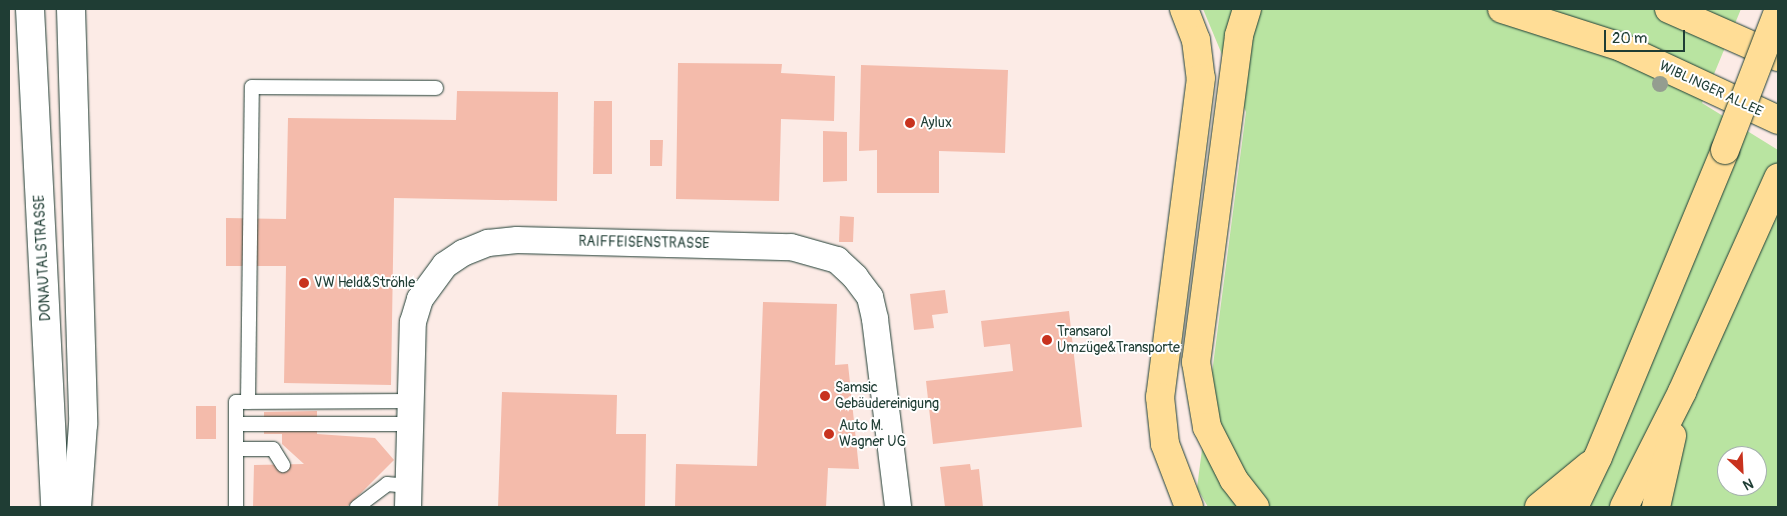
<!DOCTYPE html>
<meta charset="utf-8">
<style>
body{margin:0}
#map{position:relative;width:1787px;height:516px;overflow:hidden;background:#fcebe6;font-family:Pangolin,sans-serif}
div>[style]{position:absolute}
.green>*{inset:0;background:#b9e4a1}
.building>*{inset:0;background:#f4bbab}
.roads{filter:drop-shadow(0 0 1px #1f3d34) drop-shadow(0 0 1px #1f3d34)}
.service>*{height:14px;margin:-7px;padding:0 7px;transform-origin:7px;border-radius:7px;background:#fff}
.minor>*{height:26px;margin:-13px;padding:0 13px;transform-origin:13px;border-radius:13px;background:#fff}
.secondary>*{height:28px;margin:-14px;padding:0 14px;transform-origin:14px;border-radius:14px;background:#fff}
.primary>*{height:28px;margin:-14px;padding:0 14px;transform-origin:14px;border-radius:14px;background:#ffdd96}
.trunk>*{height:28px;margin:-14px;padding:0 14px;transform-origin:14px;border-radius:14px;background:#ffdd96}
.bridges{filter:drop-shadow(0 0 1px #1f3d34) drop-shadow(0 0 1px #1f3d34)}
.trunk-bridge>*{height:28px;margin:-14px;padding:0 14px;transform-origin:14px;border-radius:14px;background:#ffdd96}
.trees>*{width:16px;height:16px;margin:-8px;border-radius:50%;background:#949d90}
.dots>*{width:14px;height:14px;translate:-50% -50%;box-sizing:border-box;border:2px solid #fff;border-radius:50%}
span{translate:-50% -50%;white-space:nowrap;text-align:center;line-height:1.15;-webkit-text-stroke:4px #fff;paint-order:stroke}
.street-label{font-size:14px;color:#1f3d34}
.poi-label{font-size:14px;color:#1f3d34}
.left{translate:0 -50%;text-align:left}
.frame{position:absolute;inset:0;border:10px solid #1f3d34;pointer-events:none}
.north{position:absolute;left:1717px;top:446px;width:50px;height:50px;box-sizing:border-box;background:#fff;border:1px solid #a5b1ae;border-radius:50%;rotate:155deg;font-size:14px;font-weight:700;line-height:20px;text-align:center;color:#1f3d34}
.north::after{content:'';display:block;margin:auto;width:18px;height:22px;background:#c8321e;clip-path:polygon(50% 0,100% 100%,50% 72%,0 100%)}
.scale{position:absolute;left:1604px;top:30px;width:81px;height:22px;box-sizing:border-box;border:2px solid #1f3d34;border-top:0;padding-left:6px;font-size:15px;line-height:18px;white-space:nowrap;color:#1f3d34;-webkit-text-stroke:4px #fff;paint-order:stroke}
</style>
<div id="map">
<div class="green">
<i style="clip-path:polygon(evenodd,1203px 9px,1741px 9px,1702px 103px,1778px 150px,1778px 507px,1208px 507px,1197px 488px,1246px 112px,1203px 9px,1727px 456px,1757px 456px,1757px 486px,1727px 486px,1727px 456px)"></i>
</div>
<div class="building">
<i style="clip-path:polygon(678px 63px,782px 64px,781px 73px,835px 76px,834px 121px,781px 119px,779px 201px,676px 199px)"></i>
<i style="clip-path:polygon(861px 65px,1008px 70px,1005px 153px,939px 151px,939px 193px,877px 193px,877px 150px,859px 151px)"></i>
<i style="clip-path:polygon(457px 91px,558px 92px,557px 201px,394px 198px,391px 385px,284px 383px,286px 266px,226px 266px,226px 218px,286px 219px,288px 118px,456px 120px)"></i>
<i style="clip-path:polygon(594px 101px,612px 101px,612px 174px,593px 174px)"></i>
<i style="clip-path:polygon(823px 131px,847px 132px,847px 181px,823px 182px)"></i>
<i style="clip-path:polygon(650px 140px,663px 140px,662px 166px,650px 166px)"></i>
<i style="clip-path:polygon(840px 216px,854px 217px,853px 242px,839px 242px)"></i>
<i style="clip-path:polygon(945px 290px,948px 313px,932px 315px,934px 328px,914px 330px,910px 294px)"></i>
<i style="clip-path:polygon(763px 302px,837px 304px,835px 365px,848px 364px,859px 469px,828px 468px,826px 507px,675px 507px,676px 464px,757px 466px)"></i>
<i style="clip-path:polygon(1069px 311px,1082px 427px,933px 444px,926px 381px,1013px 371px,1010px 344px,984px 347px,981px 321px)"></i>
<i style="clip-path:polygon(502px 392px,617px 395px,616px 434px,646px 434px,645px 507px,498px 507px)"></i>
<i style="clip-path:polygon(196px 406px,216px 406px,216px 439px,196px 439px)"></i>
<i style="clip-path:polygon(317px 411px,317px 434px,375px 438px,394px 460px,347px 507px,253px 507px,254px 465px,304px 464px,282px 444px,282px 434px,264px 434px,264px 412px)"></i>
<i style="clip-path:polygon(970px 464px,971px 470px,979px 469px,983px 507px,945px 507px,940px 467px)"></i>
</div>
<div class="roads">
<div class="service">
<i style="left:248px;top:402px;width:315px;rotate:-89.3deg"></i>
<i style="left:252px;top:87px;width:184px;rotate:0.3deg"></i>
<i style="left:236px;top:424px;width:173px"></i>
<i style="left:237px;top:449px;width:36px"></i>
<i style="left:273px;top:449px;width:19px;rotate:58deg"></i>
<i style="left:236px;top:507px;width:105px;rotate:-90deg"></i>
<i style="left:236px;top:402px;width:174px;rotate:-0.3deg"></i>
<i style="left:357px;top:507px;width:38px;rotate:-37deg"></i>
<i style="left:387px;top:484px;width:22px;rotate:5deg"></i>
</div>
<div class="minor">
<i style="left:408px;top:507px;width:185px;rotate:-88.5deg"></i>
<i style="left:413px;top:322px;width:24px;rotate:-73deg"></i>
<i style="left:420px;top:299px;width:42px;rotate:-53.7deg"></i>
<i style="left:445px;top:265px;width:22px;rotate:-34deg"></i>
<i style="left:463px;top:253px;width:27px;rotate:-22deg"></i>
<i style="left:488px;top:243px;width:29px;rotate:-6deg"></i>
<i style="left:517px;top:240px;width:274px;rotate:1.5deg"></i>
<i style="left:791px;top:247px;width:48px;rotate:15.8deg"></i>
<i style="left:837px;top:260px;width:25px;rotate:43deg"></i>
<i style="left:855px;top:277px;width:25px;rotate:53deg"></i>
<i style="left:870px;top:297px;width:23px;rotate:77deg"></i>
<i style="left:875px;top:319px;width:189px;rotate:83deg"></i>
</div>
<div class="secondary">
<i style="left:30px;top:9px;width:499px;rotate:87.1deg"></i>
<i style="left:71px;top:9px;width:415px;rotate:88.3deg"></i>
<i style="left:83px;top:424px;width:83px;rotate:94.1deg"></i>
</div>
<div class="primary">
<i style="left:1502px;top:9px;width:125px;rotate:17.7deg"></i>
<i style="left:1621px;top:47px;width:173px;rotate:24.9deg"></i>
<i style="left:1669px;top:9px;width:119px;rotate:23.8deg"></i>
</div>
<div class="trunk">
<i style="left:1184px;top:9px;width:33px;rotate:69deg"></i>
<i style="left:1196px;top:40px;width:38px;rotate:83deg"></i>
<i style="left:1201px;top:78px;width:322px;rotate:97.3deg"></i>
<i style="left:1160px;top:397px;width:47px;rotate:83.9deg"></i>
<i style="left:1165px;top:444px;width:67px;rotate:69.1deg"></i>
<i style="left:1247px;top:9px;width:28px;rotate:107deg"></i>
<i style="left:1239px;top:36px;width:329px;rotate:97.5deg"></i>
<i style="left:1196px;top:362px;width:66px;rotate:80.4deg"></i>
<i style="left:1207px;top:427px;width:59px;rotate:63deg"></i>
<i style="left:1234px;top:480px;width:34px;rotate:52deg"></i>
<i style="left:1539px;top:507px;width:66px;rotate:-39.5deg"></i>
<i style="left:1574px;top:507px;width:55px;rotate:-64.4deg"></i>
<i style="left:1598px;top:457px;width:332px;rotate:-67.5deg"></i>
<i style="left:1624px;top:507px;width:129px;rotate:-63.2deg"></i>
<i style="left:1682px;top:392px;width:235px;rotate:-65.8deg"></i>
<i style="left:1656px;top:507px;width:73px;rotate:-77.3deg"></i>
</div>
</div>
<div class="bridges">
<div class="trunk-bridge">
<i style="left:1725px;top:150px;width:148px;rotate:-69deg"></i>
</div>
</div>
<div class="trees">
<i style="left:1660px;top:84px"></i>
</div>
<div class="dots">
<i style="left:910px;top:123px;background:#c8321e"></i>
<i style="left:304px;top:283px;background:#c8321e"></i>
<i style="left:1047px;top:340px;background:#c8321e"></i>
<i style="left:825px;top:396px;background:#c8321e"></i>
<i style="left:829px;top:434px;background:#c8321e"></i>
</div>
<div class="street-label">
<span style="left:1711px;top:89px;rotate:25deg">WIBLINGER ALLEE</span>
<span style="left:644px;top:243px;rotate:1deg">RAIFFEISENSTRASSE</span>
<span style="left:43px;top:258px;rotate:-93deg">DONAUTALSTRASSE</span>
</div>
<div class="poi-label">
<span class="left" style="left:920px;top:123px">Aylux</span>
<span class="left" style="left:314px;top:283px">VW Held&amp;Ströhle</span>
<span class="left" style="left:1057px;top:340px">Transarol<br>Umzüge&amp;Transporte</span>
<span class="left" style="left:835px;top:396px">Samsic<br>Gebäudereinigung</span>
<span class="left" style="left:839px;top:434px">Auto M.<br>Wagner UG</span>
</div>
<div class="frame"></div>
<div class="north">N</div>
<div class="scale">20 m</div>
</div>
